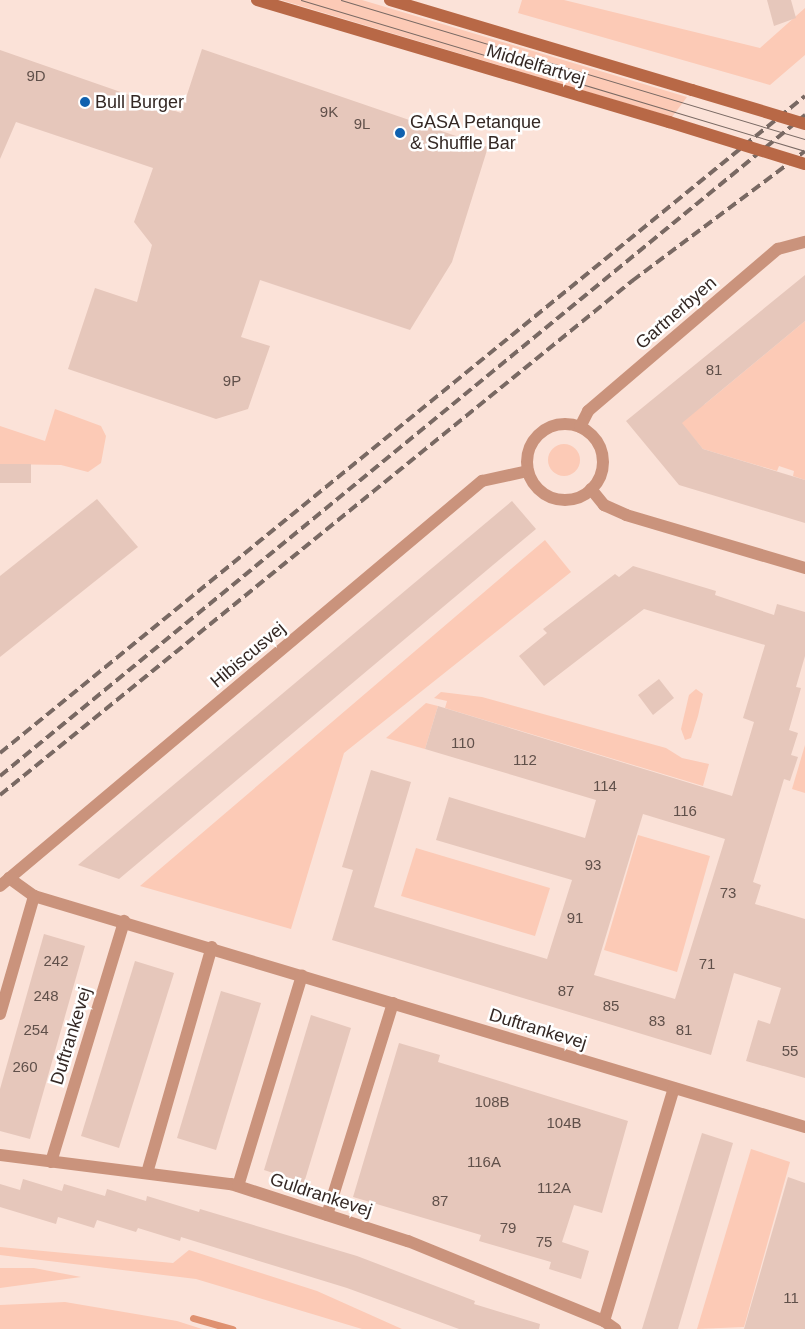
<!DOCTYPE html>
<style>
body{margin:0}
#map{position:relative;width:805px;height:1329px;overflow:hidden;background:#fbe2d8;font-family:Helvetica,sans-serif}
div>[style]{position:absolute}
.green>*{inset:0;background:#fccab6}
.round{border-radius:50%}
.stream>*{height:7px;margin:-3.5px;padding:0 3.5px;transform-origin:3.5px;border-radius:3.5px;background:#df9170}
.building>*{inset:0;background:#e6c7bb}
.street>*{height:12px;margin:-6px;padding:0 6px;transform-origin:6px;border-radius:6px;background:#ca937c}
.street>.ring{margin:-6px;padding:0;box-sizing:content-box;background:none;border:12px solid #ca937c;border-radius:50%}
.secondary>*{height:12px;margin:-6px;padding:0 6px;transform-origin:6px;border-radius:6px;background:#b86846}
.tram>*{height:1px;margin:-0.5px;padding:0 0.5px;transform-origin:0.5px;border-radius:0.5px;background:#796963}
.rail>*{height:4px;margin-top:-2px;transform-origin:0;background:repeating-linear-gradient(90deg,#796963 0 10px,transparent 0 15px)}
.secondary-bridge>*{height:12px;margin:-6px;padding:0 6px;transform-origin:6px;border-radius:6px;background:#b86846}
.dots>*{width:14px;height:14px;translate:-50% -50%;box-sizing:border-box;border:2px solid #fff;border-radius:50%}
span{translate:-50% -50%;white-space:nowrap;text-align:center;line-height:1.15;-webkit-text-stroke:5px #fff;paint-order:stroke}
.number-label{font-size:15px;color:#60504a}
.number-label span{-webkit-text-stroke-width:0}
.street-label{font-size:18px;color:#342824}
.poi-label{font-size:18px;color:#342824}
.left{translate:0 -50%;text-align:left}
</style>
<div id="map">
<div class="green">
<i style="clip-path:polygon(281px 0,362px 0,687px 97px,672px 117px)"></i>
<i style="clip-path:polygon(522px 0,564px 0,760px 48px,805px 8px,805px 55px,770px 85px,518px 13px)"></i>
<i style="clip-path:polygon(805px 321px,805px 480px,793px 476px,794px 471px,779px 466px,777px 471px,703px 449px,676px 417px,705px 404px)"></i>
<i style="clip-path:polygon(55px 409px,101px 426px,106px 436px,101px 463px,88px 472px,61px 465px,0 464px,0 426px,45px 441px)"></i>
<i class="round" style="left:548px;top:444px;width:32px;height:32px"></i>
<i style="clip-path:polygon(545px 540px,571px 572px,344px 753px,291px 929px,140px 886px)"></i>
<i style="clip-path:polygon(696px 689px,703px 694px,698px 716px,691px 738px,685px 740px,681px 729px,689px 695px)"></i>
<i style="clip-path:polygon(441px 692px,482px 697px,666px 748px,682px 758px,709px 764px,703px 786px,445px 708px,447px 701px,434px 698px)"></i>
<i style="clip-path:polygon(426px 703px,438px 706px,425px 749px,386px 738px)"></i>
<i style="clip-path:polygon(805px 745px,805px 793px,792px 789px)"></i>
<i style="clip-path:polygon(638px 835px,710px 856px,677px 972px,604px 950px)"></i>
<i style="clip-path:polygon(416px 848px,550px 888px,535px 936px,401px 896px)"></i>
<i style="clip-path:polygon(751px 1149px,790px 1162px,744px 1327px,697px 1329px)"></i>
<i style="clip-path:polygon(0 1247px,173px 1263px,189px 1250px,317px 1291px,402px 1329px,362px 1329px,196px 1279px,0 1255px)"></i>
<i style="clip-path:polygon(0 1268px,34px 1268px,81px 1277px,0 1288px)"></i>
<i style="clip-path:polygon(65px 1302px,177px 1321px,202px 1329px,0 1329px,0 1305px)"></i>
</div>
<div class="stream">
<i style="left:193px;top:1318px;width:41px;rotate:15.8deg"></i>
</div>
<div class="building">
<i style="clip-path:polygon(767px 0,791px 0,796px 18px,774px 26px)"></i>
<i style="clip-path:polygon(202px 49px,488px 147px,452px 262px,410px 330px,260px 280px,241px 337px,270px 346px,248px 409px,216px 419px,68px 369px,95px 288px,137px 302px,152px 245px,134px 222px,153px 168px,16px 122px,0 159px,0 50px,181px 113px)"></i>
<i style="clip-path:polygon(805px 275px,805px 321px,682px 423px,703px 449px,805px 480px,805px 523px,679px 485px,626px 421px)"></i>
<i style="clip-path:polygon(0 464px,31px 464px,31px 483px,0 483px)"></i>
<i style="clip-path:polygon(97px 499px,138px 547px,0 657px,0 576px)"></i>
<i style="clip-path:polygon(512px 501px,536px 529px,119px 879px,78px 865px)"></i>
<i style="clip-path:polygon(evenodd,633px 566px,716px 591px,715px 595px,774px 615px,777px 604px,805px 612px,805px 656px,796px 687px,801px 688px,789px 730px,798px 733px,791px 755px,798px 757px,790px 781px,784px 779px,753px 882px,761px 885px,755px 904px,805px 919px,805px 1078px,746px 1061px,758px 1020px,770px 1024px,781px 988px,734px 973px,711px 1055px,332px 940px,353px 870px,342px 867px,371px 770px,411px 782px,374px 907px,547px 959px,572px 880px,436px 840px,449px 797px,585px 838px,596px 800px,425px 749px,438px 706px,732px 796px,754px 722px,743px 718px,765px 645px,644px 609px,544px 686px,519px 656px,547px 633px,543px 629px,615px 574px,619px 577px,633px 566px,643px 814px,725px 839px,675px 999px,594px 975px,643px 814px)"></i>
<i style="clip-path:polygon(659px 679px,674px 698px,653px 715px,638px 695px)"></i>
<i style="clip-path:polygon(44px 934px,85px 946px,30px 1139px,0 1131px,0 1089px)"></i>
<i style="clip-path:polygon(135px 961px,174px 973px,119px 1148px,81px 1136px)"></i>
<i style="clip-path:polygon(221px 991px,261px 1003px,216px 1150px,177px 1138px)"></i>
<i style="clip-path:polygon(311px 1015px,351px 1028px,304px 1183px,264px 1170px)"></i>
<i style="clip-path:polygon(399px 1043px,440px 1055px,438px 1062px,628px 1121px,602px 1213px,574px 1205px,562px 1242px,589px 1251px,581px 1279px,549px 1269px,551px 1262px,479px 1241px,481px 1235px,353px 1197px)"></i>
<i style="clip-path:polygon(702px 1133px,733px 1143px,678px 1329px,642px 1329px)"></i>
<i style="clip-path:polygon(788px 1177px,805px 1183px,805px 1329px,744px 1329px)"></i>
<i style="clip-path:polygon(23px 1179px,62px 1191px,64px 1184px,105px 1196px,107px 1189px,146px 1201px,147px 1196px,199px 1212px,200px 1209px,357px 1256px,475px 1301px,474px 1304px,540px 1324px,539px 1329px,459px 1329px,347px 1288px,181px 1237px,180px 1241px,138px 1228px,136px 1232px,97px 1220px,94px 1228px,58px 1217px,56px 1224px,0 1207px,0 1184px,20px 1190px)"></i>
</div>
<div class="street">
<i class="ring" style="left:527px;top:424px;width:64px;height:64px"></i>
<i style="left:580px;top:427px;width:18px;rotate:-63deg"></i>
<i style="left:588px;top:411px;width:250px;rotate:-40.5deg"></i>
<i style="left:778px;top:249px;width:28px;rotate:-15deg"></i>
<i style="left:591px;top:489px;width:21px;rotate:51deg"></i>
<i style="left:604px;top:505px;width:24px;rotate:24deg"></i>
<i style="left:626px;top:515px;width:187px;rotate:16.5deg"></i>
<i style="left:9px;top:878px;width:31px;rotate:36deg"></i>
<i style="left:34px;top:896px;width:805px;rotate:16.68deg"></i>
<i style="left:0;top:886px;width:630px;rotate:-40.04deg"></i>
<i style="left:482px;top:481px;width:47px;rotate:-12.3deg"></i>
<i style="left:0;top:1014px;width:123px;rotate:-73.9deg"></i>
<i style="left:0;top:1155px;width:233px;rotate:7.2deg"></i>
<i style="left:231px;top:1184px;width:186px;rotate:17.9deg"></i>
<i style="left:408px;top:1241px;width:212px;rotate:22.2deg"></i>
<i style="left:604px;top:1321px;width:14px;rotate:36deg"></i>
<i style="left:51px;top:1162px;width:252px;rotate:-73.1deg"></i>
<i style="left:147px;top:1173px;width:235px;rotate:-74deg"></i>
<i style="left:238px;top:1186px;width:220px;rotate:-73.1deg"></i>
<i style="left:327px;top:1215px;width:222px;rotate:-72.7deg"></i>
<i style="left:604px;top:1321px;width:243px;rotate:-73.3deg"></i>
</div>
<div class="secondary">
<i style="left:257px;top:0;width:430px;rotate:16.5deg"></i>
<i style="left:390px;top:0;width:315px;rotate:16.6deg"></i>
</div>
<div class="tram">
<i style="left:301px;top:0;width:526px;rotate:16.68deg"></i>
<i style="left:341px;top:0;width:484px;rotate:16.7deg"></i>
</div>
<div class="rail">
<i style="left:0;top:753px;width:1039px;rotate:-39.22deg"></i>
<i style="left:0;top:776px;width:1042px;rotate:-39.39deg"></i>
<i style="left:0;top:795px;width:815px;rotate:-39.12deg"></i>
<i style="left:632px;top:281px;width:216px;rotate:-36.9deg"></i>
</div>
<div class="secondary-bridge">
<i style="left:692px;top:90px;width:118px;rotate:16.7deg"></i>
<i style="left:669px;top:122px;width:142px;rotate:17.2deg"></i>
</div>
<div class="dots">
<i style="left:85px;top:102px;background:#1061af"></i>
<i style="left:400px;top:133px;background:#1061af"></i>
</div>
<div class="number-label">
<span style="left:36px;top:76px">9D</span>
<span style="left:329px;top:112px">9K</span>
<span style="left:362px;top:124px">9L</span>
<span style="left:714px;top:370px">81</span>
<span style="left:232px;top:381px">9P</span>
<span style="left:463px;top:743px">110</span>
<span style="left:525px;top:760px">112</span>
<span style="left:605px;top:786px">114</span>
<span style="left:685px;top:811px">116</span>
<span style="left:593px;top:865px">93</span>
<span style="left:728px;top:893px">73</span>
<span style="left:575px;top:918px">91</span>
<span style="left:56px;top:961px">242</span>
<span style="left:707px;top:964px">71</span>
<span style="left:566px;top:991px">87</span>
<span style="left:46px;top:996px">248</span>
<span style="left:611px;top:1006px">85</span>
<span style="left:657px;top:1021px">83</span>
<span style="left:36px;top:1030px">254</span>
<span style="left:684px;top:1030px">81</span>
<span style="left:790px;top:1051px">55</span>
<span style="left:25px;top:1067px">260</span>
<span style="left:492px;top:1102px">108B</span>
<span style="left:564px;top:1123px">104B</span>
<span style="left:484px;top:1162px">116A</span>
<span style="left:554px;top:1188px">112A</span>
<span style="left:440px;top:1201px">87</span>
<span style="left:508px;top:1228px">79</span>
<span style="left:544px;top:1242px">75</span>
<span style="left:791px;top:1298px">11</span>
</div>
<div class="street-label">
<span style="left:536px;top:65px;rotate:17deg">Middelfartvej</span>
<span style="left:676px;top:313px;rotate:-41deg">Gartnerbyen</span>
<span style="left:248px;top:655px;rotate:-40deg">Hibiscusvej</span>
<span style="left:538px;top:1029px;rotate:17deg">Duftrankevej</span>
<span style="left:71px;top:1036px;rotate:-73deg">Duftrankevej</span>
<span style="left:321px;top:1195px;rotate:18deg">Guldrankevej</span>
</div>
<div class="poi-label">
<span class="left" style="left:95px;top:102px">Bull Burger</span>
<span class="left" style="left:410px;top:133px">GASA Petanque<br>&amp; Shuffle Bar</span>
</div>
</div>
